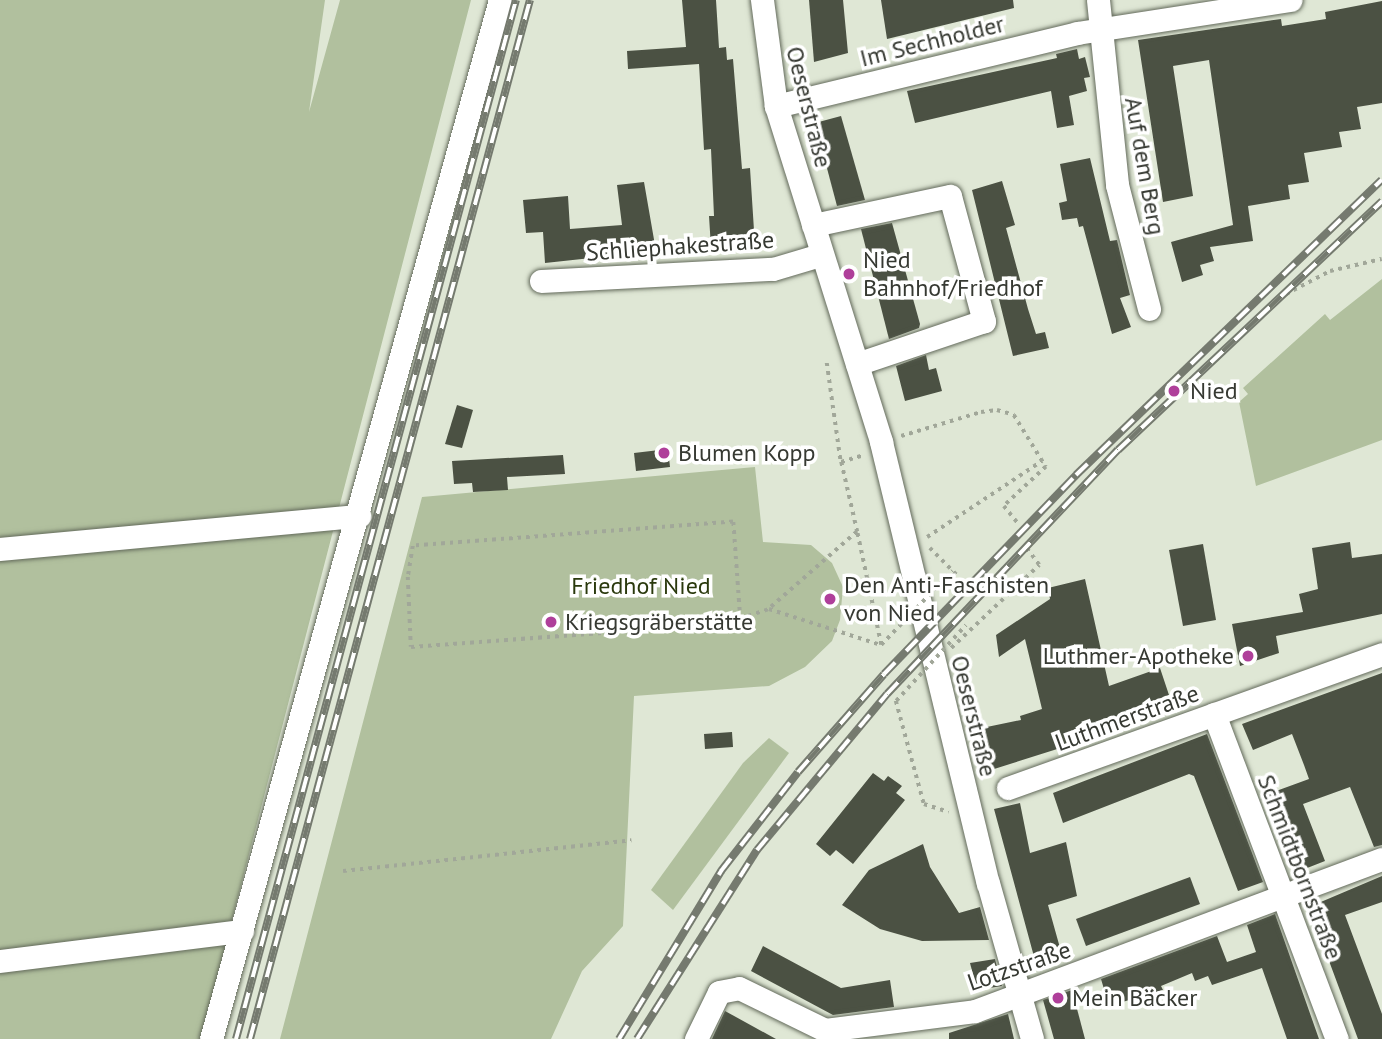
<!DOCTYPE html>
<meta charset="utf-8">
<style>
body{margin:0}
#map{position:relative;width:1382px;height:1039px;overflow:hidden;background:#dfe7d5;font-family:"PT Sans",sans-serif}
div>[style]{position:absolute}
.green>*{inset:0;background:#b1c09e}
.building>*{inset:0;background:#4b5143}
.path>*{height:3.5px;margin-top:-1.75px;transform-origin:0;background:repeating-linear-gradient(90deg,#a1a799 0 3.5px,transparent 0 8.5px)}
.roads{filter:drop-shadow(0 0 2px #636a5b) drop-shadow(0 0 2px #636a5b)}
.minor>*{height:23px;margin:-11.5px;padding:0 11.5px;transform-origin:11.5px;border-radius:11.5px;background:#fff}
.rail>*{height:8px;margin-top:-4px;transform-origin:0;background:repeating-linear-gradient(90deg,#fff 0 16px,#757a6f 0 32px);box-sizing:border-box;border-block:2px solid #757a6f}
.path-bridge>*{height:3.5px;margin-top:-1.75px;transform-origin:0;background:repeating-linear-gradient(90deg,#a1a799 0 3.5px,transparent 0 8.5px)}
.dots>*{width:19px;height:19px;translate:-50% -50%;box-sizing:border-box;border:4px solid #fff;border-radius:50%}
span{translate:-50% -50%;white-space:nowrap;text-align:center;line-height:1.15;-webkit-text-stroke:7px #fff;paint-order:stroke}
.street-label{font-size:24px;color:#363932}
.poi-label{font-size:24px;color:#363932}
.left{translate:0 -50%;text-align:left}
.right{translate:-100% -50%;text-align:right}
.park-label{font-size:24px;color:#2a390d}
</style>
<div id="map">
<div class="green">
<i style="clip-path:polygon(0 0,325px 0,309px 112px,340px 0,471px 0,201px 1039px,0 1039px)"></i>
<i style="clip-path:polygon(1382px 279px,1382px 440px,1256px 486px,1239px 402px,1248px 394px,1243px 388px,1325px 314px,1330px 320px)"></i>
<i style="clip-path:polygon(755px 467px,763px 542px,811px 545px,832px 563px,843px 587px,840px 620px,832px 641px,805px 667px,769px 686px,634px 696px,623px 926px,582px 971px,551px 1039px,280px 1039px,422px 497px)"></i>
<i style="clip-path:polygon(769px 738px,789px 753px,673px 910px,651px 890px,743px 763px)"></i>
</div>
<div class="building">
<i style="clip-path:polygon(682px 0,716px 0,719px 48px,726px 47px,727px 60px,733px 59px,742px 169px,750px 168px,755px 246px,711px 248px,709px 216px,714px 216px,711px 149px,704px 150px,699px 64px,628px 69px,627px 51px,686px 47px)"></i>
<i style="clip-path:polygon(809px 0,843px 0,848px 53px,814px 62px)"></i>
<i style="clip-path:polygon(881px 0,1013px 0,1014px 8px,887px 39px)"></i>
<i style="clip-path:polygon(1382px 1px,1382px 103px,1357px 107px,1361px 129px,1339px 132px,1342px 147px,1304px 153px,1309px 182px,1288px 185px,1290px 199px,1248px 206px,1253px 241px,1210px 247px,1214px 261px,1200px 265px,1203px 275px,1182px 282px,1171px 242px,1233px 225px,1209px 60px,1173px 66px,1193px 196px,1163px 202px,1138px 40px,1281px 19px,1282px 26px,1326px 19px,1325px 12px)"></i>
<i style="clip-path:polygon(1077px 49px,1079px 59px,1085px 57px,1090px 77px,1084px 78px,1087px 91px,1069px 96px,1074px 125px,1057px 128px,1051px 91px,915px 123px,907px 91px,1057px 58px,1056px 54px)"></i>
<i style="clip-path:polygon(841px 116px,865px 200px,837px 206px,815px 123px)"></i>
<i style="clip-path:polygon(1090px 158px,1110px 241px,1117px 240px,1130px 295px,1120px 298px,1131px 327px,1112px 334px,1083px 226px,1079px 227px,1077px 218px,1062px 220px,1059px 203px,1067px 201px,1060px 164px)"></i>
<i style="clip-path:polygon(1002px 181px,1015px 225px,1006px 228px,1028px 309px,1036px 334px,1045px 332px,1049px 348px,1013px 356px,972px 190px)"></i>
<i style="clip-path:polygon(644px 182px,656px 251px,545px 263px,543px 232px,526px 233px,523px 200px,568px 196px,570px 229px,622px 225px,617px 185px)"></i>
<i style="clip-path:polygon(892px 223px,920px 324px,919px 328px,889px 339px,861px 229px)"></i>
<i style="clip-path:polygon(926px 355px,929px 370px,936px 368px,942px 391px,905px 401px,896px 366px)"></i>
<i style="clip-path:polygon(457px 405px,473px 410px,462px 448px,445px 444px)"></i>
<i style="clip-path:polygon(668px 449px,670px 467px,636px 471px,634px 453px)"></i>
<i style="clip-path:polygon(563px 455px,565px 474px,507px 477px,508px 490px,473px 492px,472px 483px,454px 484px,452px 461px)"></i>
<i style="clip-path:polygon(1350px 542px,1352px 558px,1382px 554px,1382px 614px,1276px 636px,1279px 653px,1240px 666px,1232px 624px,1303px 612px,1299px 594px,1318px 589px,1312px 548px)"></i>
<i style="clip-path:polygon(1203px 544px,1216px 620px,1183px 626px,1169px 550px)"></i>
<i style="clip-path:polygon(1085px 579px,1109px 686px,1160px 668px,1171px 701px,1142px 711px,1146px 721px,991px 770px,982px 728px,1021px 720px,1020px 716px,1042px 709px,1025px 639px,999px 657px,996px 635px,1050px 599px,1048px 588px)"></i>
<i style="clip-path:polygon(1382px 673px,1382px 845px,1374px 847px,1350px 787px,1303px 804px,1325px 861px,1297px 872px,1268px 794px,1309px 779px,1304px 765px,1292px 734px,1253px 750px,1242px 724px)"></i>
<i style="clip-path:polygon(732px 732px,733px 747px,705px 749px,704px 734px)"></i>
<i style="clip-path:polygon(1207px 734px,1263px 882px,1238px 891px,1194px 776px,1189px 774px,1063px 823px,1053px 793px)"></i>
<i style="clip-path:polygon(873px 773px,884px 781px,888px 776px,902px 786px,896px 793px,905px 800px,853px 864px,836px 850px,830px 856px,816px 844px)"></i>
<i style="clip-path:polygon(1020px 803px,1030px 853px,1066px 842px,1077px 896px,1048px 905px,1062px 955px,1036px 964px,994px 809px)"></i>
<i style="clip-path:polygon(923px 844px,930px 867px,959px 913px,980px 907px,989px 940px,922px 941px,880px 929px,842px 905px,869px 870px)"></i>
<i style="clip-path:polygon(1382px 876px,1382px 902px,1345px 915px,1382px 1014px,1382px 1039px,1358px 1039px,1309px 907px)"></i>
<i style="clip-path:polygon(1190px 877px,1200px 904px,1086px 946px,1076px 919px)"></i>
<i style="clip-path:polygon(1275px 914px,1319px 1039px,1287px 1039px,1262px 968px,1212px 985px,1208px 976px,1195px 981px,1192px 973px,1161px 986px,1163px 990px,1109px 1006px,1101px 979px,1217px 936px,1227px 962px,1256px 952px,1247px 925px)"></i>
<i style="clip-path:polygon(763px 946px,841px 988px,890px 980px,894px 1007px,833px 1015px,751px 971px)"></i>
<i style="clip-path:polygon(995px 959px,1002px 986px,977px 990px,970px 963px)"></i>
<i style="clip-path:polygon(1072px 990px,1085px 1039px,1054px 1039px,1043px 1000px)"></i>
<i style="clip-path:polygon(725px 1011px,776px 1039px,712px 1039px)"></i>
<i style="clip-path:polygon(1008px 1014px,1014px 1039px,949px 1039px,949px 1033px)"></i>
</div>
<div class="path">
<i style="left:1286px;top:294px;width:50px;rotate:-27.6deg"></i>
<i style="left:1330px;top:271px;width:53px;rotate:-13deg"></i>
<i style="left:827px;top:363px;width:100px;rotate:82deg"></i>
<i style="left:901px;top:436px;width:84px;rotate:-16.7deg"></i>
<i style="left:981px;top:412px;width:16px;rotate:-7deg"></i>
<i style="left:997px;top:410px;width:18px;rotate:16deg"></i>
<i style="left:1014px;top:415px;width:61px;rotate:58.4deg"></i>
<i style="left:1046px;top:467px;width:57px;rotate:137.1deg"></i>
<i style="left:1004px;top:506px;width:22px;rotate:51deg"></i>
<i style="left:857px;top:532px;width:117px;rotate:138.8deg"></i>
<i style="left:769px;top:609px;width:118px;rotate:17.8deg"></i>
<i style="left:881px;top:645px;width:116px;rotate:-102deg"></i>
<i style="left:857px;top:532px;width:72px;rotate:-102.9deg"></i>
<i style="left:841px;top:462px;width:24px;rotate:-17deg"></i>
<i style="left:927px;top:537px;width:138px;rotate:-33.5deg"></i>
<i style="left:930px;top:548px;width:38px;rotate:45deg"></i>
<i style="left:740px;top:619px;width:97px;rotate:-94.1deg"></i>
<i style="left:733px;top:522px;width:321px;rotate:175.7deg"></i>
<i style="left:413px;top:546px;width:31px;rotate:99deg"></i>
<i style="left:408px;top:577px;width:70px;rotate:87.5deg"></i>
<i style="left:411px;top:647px;width:314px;rotate:-4.2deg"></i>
<i style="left:724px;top:624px;width:47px;rotate:-18.4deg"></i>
<i style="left:951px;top:648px;width:121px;rotate:-43.3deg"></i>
<i style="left:1039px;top:565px;width:20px;rotate:-127deg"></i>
<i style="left:896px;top:701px;width:107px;rotate:74.8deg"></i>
<i style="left:924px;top:804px;width:26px;rotate:18deg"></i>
<i style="left:343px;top:871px;width:290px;rotate:-6.1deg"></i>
</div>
<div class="roads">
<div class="minor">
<i style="left:762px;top:0;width:107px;rotate:82.5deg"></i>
<i style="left:776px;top:106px;width:352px;rotate:72.6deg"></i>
<i style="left:881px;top:442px;width:454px;rotate:76.4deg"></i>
<i style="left:988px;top:883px;width:162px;rotate:74.2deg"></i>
<i style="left:1098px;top:0;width:186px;rotate:84.1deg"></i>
<i style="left:1117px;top:185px;width:128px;rotate:75.5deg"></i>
<i style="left:776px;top:106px;width:310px;rotate:-13.6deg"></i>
<i style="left:1077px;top:33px;width:216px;rotate:-8.8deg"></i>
<i style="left:813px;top:225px;width:140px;rotate:-12deg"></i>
<i style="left:950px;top:196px;width:130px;rotate:74.8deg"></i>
<i style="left:984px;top:321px;width:134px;rotate:161.3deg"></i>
<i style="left:541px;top:281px;width:232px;rotate:-3deg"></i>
<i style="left:773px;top:269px;width:49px;rotate:-16.6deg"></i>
<i style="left:0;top:549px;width:361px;rotate:-5.3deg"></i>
<i style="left:1214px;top:714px;width:347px;rotate:69.3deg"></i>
<i style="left:1008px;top:788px;width:397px;rotate:-19.7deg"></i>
<i style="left:0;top:961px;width:244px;rotate:-7.1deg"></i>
<i style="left:211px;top:1039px;width:1078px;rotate:-74.46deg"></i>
<i style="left:696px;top:1039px;width:52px;rotate:-63.9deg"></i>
<i style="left:719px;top:992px;width:20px;rotate:-11deg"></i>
<i style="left:739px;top:988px;width:96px;rotate:26deg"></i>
<i style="left:825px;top:1030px;width:151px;rotate:-7.2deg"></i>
<i style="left:975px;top:1011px;width:434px;rotate:-20.5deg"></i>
</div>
</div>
<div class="rail">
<i style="left:236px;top:1039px;width:1076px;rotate:-74.92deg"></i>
<i style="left:250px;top:1039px;width:1076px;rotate:-74.92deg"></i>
<i style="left:619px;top:1039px;width:197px;rotate:-58.7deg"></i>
<i style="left:721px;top:871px;width:125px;rotate:-52.1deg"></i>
<i style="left:798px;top:772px;width:130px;rotate:-48.7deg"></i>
<i style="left:884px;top:674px;width:277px;rotate:-46deg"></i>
<i style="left:1076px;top:475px;width:425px;rotate:-44deg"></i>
<i style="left:637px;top:1039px;width:224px;rotate:-57.6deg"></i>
<i style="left:757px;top:850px;width:203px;rotate:-50.2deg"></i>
<i style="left:887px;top:694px;width:336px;rotate:-46.6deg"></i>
<i style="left:1118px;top:450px;width:363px;rotate:-43.3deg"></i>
</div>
<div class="path-bridge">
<i style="left:881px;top:645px;width:103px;rotate:-46.2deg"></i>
<i style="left:896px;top:701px;width:103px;rotate:-47.4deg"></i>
</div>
<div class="dots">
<i style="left:849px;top:274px;background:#af3f9a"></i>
<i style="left:1174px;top:391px;background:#af3f9a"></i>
<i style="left:664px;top:453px;background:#af3f9a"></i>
<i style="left:830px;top:599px;background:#af3f9a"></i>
<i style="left:551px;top:622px;background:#af3f9a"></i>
<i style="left:1248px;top:656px;background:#af3f9a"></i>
<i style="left:1058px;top:998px;background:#af3f9a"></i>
</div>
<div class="street-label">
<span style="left:932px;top:41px;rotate:-14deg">Im Sechholder</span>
<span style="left:809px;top:107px;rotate:76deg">Oeserstraße</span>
<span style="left:1145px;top:166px;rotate:80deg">Auf dem Berg</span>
<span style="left:680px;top:246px;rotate:-4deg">Schliephakestraße</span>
<span style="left:974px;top:716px;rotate:76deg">Oeserstraße</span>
<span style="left:1127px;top:718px;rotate:-20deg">Luthmerstraße</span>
<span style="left:1300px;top:867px;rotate:69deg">Schmidtbornstraße</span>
<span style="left:1019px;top:966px;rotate:-19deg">Lotzstraße</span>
</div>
<div class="poi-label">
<span class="left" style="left:863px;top:274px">Nied<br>Bahnhof/Friedhof</span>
<span class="left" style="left:1190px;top:391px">Nied</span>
<span class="left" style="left:678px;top:453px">Blumen Kopp</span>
<span class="left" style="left:844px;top:599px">Den Anti-Faschisten<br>von Nied</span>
<span class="left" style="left:565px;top:622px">Kriegsgräberstätte</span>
<span class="right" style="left:1234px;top:656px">Luthmer-Apotheke</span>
<span class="left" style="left:1072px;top:998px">Mein Bäcker</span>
</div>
<div class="park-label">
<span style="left:641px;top:586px">Friedhof Nied</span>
</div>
</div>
